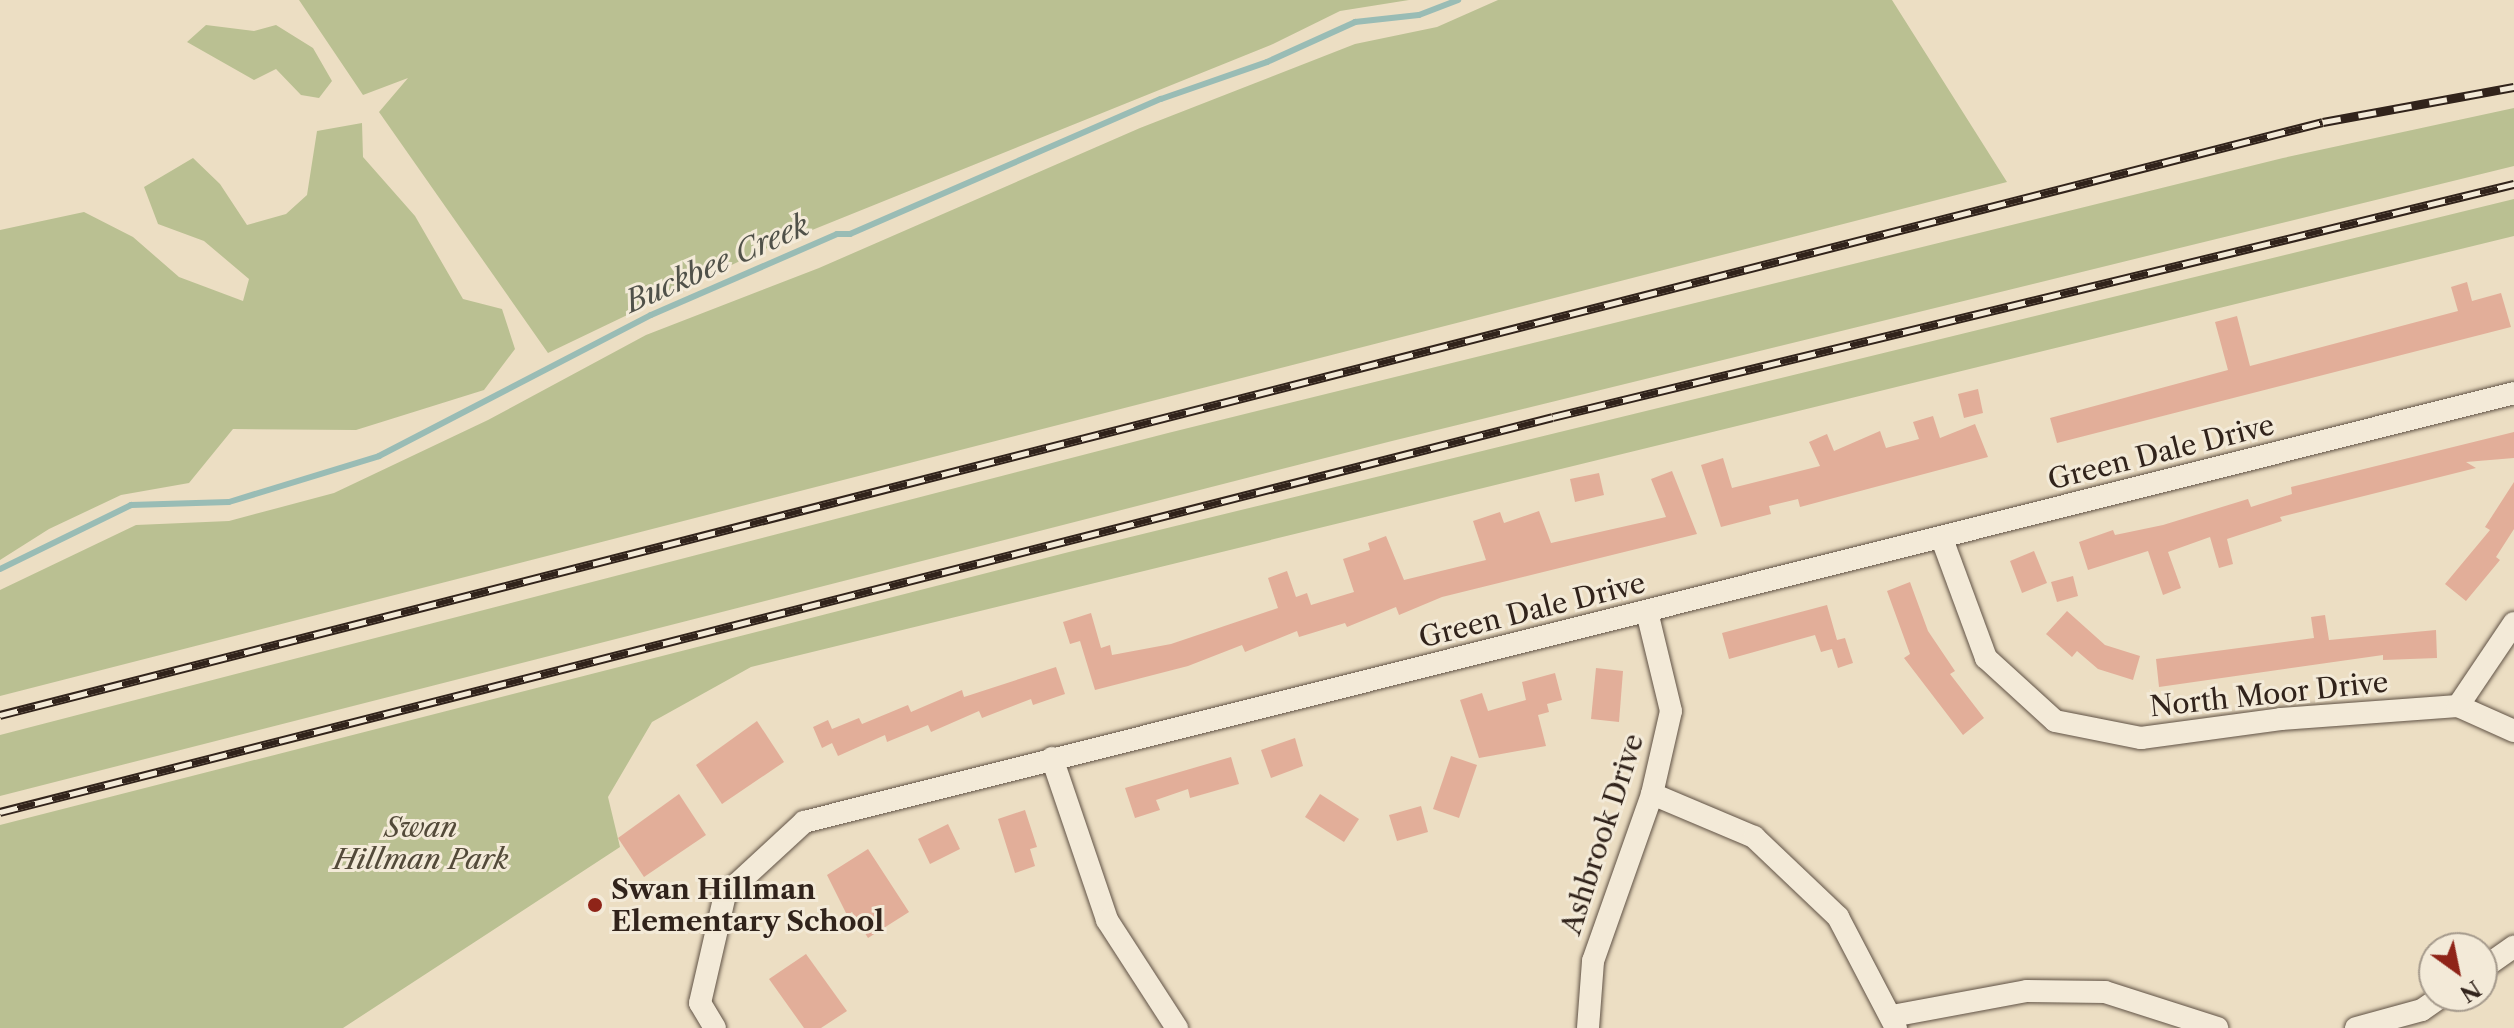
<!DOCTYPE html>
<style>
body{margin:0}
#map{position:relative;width:2514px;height:1028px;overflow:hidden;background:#ecdec3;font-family:"Libre Caslon Text",serif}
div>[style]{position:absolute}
.green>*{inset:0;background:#bac092}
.stream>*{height:6px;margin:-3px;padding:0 3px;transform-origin:3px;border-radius:3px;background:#99bcb5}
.building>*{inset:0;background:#e2ae99}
.roads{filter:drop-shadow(0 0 2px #605245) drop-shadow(0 0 2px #605245)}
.minor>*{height:22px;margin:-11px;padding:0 11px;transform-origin:11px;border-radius:11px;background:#f3ead8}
.rail>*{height:9px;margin-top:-4.5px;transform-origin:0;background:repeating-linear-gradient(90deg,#f3ead8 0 18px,#31231b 0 36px);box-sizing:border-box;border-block:2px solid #31231b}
.dots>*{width:22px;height:22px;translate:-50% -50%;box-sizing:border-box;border:4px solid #f3ead8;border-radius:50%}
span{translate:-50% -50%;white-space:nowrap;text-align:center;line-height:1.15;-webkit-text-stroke:6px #f3ead8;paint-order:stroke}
.street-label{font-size:28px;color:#31231b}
.park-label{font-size:28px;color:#534a39;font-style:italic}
.poi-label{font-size:28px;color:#31231b;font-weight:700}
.left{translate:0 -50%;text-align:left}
.water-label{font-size:30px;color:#505149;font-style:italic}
.north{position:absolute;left:2418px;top:932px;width:80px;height:80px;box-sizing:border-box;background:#f3ead8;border:2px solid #a59a8c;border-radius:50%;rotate:147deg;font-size:22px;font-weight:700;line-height:32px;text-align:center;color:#31231b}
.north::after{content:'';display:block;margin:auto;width:28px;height:36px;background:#8f2418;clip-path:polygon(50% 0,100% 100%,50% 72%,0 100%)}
</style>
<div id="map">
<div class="green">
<i style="clip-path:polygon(299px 0,1409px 0,1340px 11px,1273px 44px,765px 249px,548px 353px,379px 112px,408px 78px,363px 95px)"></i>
<i style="clip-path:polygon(1498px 0,1892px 0,2007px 182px,0 696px,0 590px,136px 525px,229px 521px,334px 493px,488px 420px,646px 335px,819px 268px,1140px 128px,1355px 44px,1437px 27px)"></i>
<i style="clip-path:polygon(206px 25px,254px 31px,276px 25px,313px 48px,332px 81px,319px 98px,301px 95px,276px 69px,254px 80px,187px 42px)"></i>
<i style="clip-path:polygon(2514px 108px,2514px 166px,1392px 441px,0 796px,0 735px,1168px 433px,2283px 158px)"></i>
<i style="clip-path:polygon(362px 123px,363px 157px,415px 216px,463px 299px,502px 309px,515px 349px,484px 390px,356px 430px,233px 429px,189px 483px,121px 495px,49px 529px,0 560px,0 230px,84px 212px,133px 237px,179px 277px,243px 301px,249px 279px,204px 241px,158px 224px,144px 187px,193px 158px,220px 184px,247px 225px,286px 214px,307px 195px,317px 131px)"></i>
<i style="clip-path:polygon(2514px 199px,2514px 236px,751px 667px,652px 722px,608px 797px,620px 847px,343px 1028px,0 1028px,0 825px,1069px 552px)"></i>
</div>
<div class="stream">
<i style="left:0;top:569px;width:146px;rotate:-26deg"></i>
<i style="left:131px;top:505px;width:98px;rotate:-1.8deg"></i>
<i style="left:229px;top:502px;width:157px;rotate:-17deg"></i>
<i style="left:379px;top:456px;width:306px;rotate:-27.4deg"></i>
<i style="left:651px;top:315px;width:203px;rotate:-23.5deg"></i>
<i style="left:837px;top:234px;width:13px"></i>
<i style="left:850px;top:234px;width:339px;rotate:-23.5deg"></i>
<i style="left:1161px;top:99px;width:112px;rotate:-19.2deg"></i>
<i style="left:1267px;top:62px;width:97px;rotate:-24.4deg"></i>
<i style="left:1355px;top:22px;width:64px;rotate:-6.2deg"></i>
<i style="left:1419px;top:15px;width:42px;rotate:-21deg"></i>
</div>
<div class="building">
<i style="clip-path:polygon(2467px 282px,2472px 301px,2501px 293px,2511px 327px,2057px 443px,2050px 418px,2228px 370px,2215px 322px,2237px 316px,2250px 366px,2458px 311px,2451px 287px)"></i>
<i style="clip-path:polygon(1978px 389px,1983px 413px,1964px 418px,1958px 394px)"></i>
<i style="clip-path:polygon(1933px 416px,1940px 438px,1975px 424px,1988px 457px,1800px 507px,1798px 499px,1769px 506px,1771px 514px,1721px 527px,1701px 465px,1723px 458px,1732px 488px,1820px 466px,1809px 442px,1827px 434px,1834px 451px,1880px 431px,1886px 448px,1919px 439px,1913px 422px)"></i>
<i style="clip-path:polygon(2514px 432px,2514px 458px,2466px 462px,2476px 468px,2280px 517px,2282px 521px,2227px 539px,2233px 564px,2219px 568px,2210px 537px,2168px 552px,2181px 588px,2163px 595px,2148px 551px,2088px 570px,2079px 542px,2113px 530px,2115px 535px,2163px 525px,2248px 499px,2251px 507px,2292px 494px,2291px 487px)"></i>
<i style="clip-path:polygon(1672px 471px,1697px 534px,1442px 597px,1399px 615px,1396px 607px,1347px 627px,1345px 623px,1299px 637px,1297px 631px,1245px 652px,1242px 645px,1188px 666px,1095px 690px,1080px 641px,1070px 644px,1063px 622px,1091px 613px,1101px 648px,1110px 645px,1112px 655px,1171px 644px,1278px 608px,1268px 578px,1287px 571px,1296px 597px,1307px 593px,1311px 605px,1354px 592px,1343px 559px,1370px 550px,1368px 543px,1386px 536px,1404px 580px,1486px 560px,1473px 521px,1500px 512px,1504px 523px,1539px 511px,1551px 543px,1666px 517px,1651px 479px)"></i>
<i style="clip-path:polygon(1599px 473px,1604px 495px,1575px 502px,1570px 479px)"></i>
<i style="clip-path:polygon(2514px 482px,2514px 529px,2496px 557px,2500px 560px,2466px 601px,2445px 584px,2490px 530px,2485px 527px)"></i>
<i style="clip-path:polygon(2034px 551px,2047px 583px,2022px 593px,2010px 561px)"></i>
<i style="clip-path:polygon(2073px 576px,2078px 596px,2057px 602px,2051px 582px)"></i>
<i style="clip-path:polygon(1910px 582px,1928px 631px,1955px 671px,1950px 674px,1984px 718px,1963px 735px,1904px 658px,1910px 654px,1887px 591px)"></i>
<i style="clip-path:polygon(1827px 605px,1837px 640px,1845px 638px,1853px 663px,1838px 668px,1832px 649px,1821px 652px,1815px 635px,1729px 659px,1722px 633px)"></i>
<i style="clip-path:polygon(2067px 611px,2105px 645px,2140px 656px,2133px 680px,2098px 669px,2077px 651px,2072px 657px,2046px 634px)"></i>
<i style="clip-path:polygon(2325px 615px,2329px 640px,2436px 630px,2437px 658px,2383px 660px,2383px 655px,2159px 687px,2156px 659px,2314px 638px,2311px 617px)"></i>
<i style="clip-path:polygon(1056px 667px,1065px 694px,1033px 705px,1031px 699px,982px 718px,979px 711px,931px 732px,928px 725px,887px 742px,885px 735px,838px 756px,832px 743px,822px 748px,813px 727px,828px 720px,832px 729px,859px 718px,862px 724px,908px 705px,911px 712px,962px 690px,964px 697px)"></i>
<i style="clip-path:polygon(1596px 668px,1623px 671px,1619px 722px,1591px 719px)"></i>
<i style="clip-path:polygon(1555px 673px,1562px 700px,1547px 704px,1549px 712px,1538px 715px,1546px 746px,1479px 758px,1460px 700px,1482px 693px,1488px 711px,1526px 700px,1522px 682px)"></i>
<i style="clip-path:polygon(757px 721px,784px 762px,722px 804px,696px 765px)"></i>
<i style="clip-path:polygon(1295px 738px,1303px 766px,1271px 778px,1261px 750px)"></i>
<i style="clip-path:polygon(1451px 756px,1477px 765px,1459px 818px,1433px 809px)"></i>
<i style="clip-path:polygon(1231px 757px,1239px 784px,1190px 798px,1188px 789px,1156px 800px,1160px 810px,1135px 818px,1125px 788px)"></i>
<i style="clip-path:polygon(679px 794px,706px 835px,644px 877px,618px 838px)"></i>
<i style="clip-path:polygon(1320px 794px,1359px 819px,1344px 842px,1305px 817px)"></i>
<i style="clip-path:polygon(1421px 806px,1428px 832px,1397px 841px,1389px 815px)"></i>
<i style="clip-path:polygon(1025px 810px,1037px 847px,1030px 849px,1035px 866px,1015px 873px,998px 819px)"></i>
<i style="clip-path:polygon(948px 824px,960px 849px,930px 864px,918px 839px)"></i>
<i style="clip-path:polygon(868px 849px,909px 912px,868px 938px,852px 912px,847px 915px,827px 875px)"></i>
<i style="clip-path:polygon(806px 954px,847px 1011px,821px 1028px,804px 1028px,769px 979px)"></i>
</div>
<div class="roads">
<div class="minor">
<i style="left:1942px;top:539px;width:127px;rotate:69.7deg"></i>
<i style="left:1986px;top:658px;width:93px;rotate:42.4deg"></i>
<i style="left:2055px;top:721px;width:88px;rotate:11.2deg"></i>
<i style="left:2141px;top:738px;width:141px;rotate:-7.7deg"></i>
<i style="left:2281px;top:719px;width:177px;rotate:-4.2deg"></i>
<i style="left:2458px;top:706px;width:61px;rotate:24.1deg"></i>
<i style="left:2458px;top:706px;width:100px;rotate:-56deg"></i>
<i style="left:1052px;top:758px;width:171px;rotate:71.2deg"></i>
<i style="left:1107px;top:920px;width:129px;rotate:57.1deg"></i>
<i style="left:1652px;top:794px;width:111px;rotate:22.9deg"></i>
<i style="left:1754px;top:837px;width:116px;rotate:43.6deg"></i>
<i style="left:1838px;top:917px;width:125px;rotate:62.4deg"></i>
<i style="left:2482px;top:969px;width:39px;rotate:-35deg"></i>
<i style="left:1892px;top:1016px;width:137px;rotate:-10.5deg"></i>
<i style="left:2027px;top:991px;width:78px;rotate:0.7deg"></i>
<i style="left:2105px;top:992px;width:118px;rotate:17.8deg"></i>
<i style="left:715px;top:1028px;width:29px;rotate:-121deg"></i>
<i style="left:700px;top:1003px;width:111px;rotate:-77deg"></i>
<i style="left:725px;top:895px;width:108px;rotate:-42.7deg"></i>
<i style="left:804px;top:822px;width:1763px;rotate:-14.08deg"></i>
<i style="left:1588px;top:1028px;width:67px;rotate:-85.7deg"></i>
<i style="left:1593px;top:961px;width:177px;rotate:-70.5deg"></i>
<i style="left:1652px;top:794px;width:85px;rotate:-77.1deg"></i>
<i style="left:1671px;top:711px;width:102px;rotate:-103.6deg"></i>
<i style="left:2356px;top:1028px;width:68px;rotate:-15.3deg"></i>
<i style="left:2422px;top:1010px;width:24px;rotate:-35deg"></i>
</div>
</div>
<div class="rail">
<i style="left:0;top:715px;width:2397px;rotate:-14.32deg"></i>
<i style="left:2323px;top:122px;width:194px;rotate:-10.4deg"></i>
<i style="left:0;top:812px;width:1602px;rotate:-14.27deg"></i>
<i style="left:1553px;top:417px;width:989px;rotate:-13.63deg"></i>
</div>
<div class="dots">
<i style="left:595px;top:905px;background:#8f2418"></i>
</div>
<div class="street-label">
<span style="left:2161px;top:452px;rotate:-14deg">Green Dale Drive</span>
<span style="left:1532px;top:610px;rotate:-14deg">Green Dale Drive</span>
<span style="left:2269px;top:694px;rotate:-6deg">North Moor Drive</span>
<span style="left:1602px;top:834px;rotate:-72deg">Ashbrook Drive</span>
</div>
<div class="park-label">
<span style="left:421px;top:843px">Swan<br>Hillman Park</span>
</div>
<div class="poi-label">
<span class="left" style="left:611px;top:905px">Swan Hillman<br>Elementary School</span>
</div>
<div class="water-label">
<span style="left:717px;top:264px;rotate:-24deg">Buckbee Creek</span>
</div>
<div class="north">N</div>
</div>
